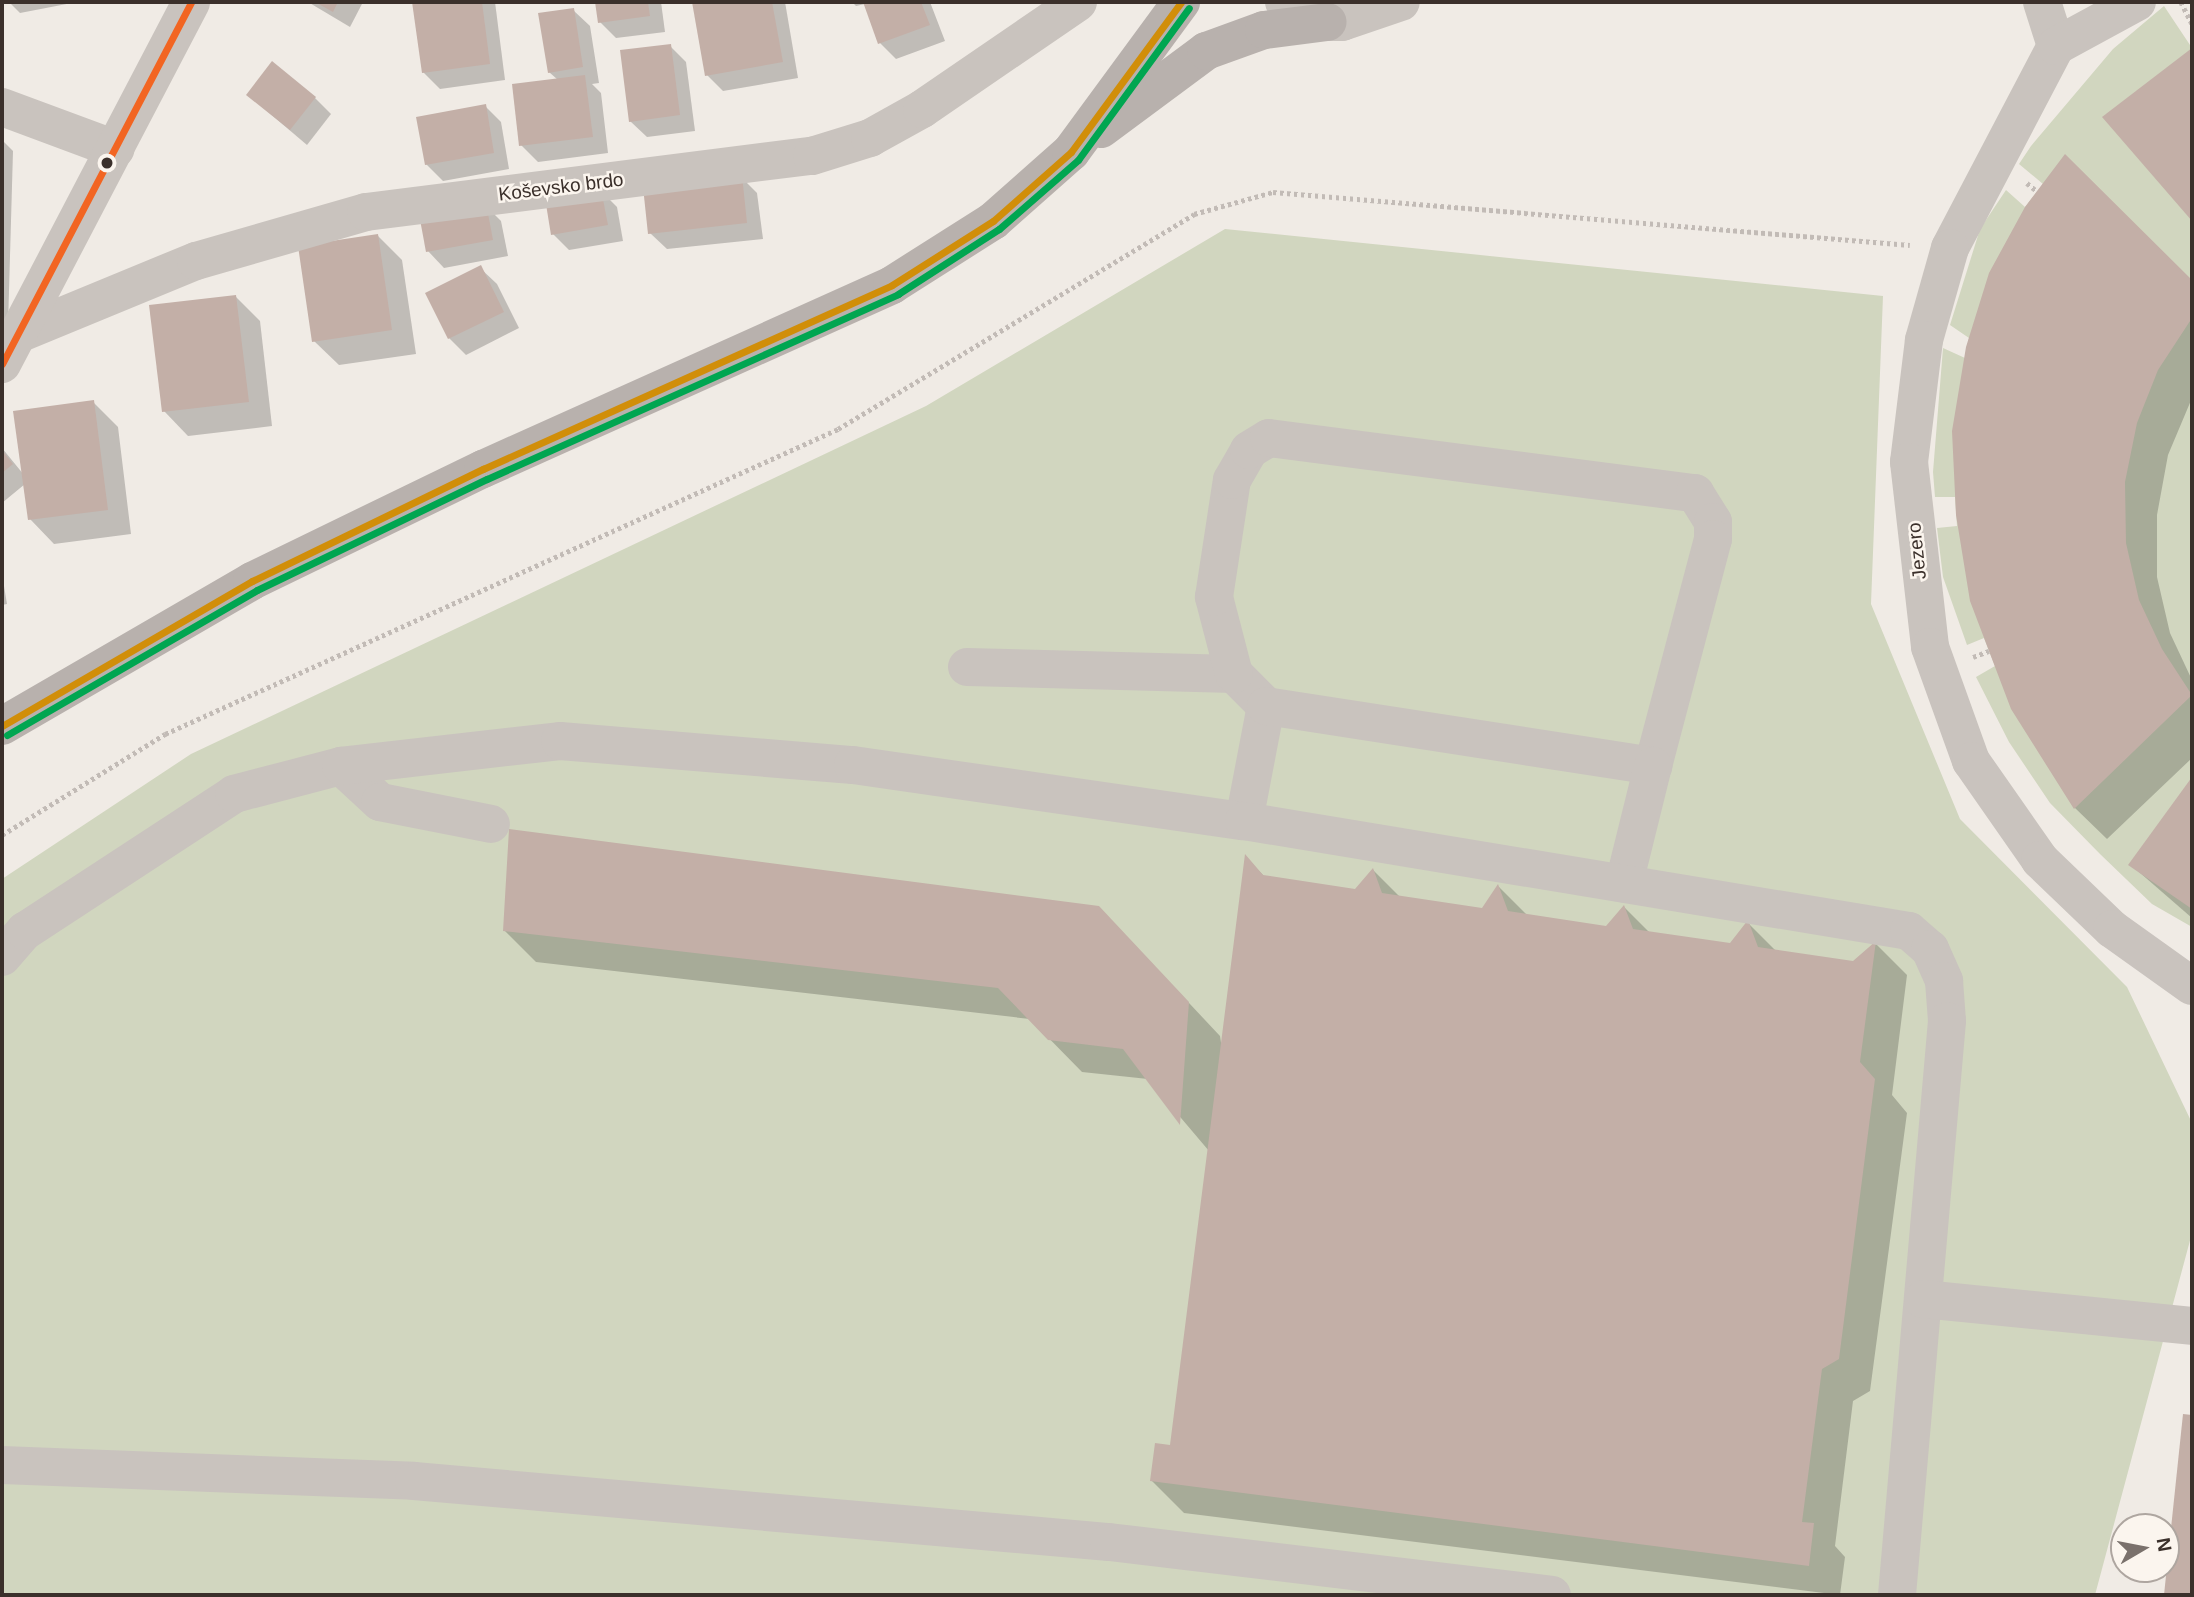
<!DOCTYPE html>
<meta charset="utf-8">
<style>
body{margin:0}
#map{position:relative;width:2194px;height:1597px;overflow:hidden;background:#f0ebe5;font-family:Helvetica,sans-serif}
div>[style]{position:absolute}
.green>*{inset:0;background:#d1d6bf}
.shadow>*{inset:0;background:#0003}
.building>*{inset:0;background:#c3afa7}
.path>*{height:4.5px;margin-top:-2.25px;transform-origin:0;background:repeating-linear-gradient(90deg,#c2bbb6 0 3.5px,transparent 0 7px)}
.minor>*{height:38px;margin:-19px;padding:0 19px;transform-origin:19px;border-radius:19px;background:#c9c3be}
.major>*{height:38px;margin:-19px;padding:0 19px;transform-origin:19px;border-radius:19px;background:#b8b1ad}
.bus-1>*{height:7px;margin:-3.5px;padding:0 3.5px;transform-origin:3.5px;border-radius:3.5px;background:#d18e09}
.bus-2>*{height:7px;margin:-3.5px;padding:0 3.5px;transform-origin:3.5px;border-radius:3.5px;background:#00a651}
.bus-3>*{height:7px;margin:-3.5px;padding:0 3.5px;transform-origin:3.5px;border-radius:3.5px;background:#f26522}
.dots>*{width:19px;height:19px;translate:-50% -50%;box-sizing:border-box;border:4px solid #fbf5ee;border-radius:50%}
span{translate:-50% -50%;white-space:nowrap;text-align:center;line-height:1.15;-webkit-text-stroke:5px #fbf5ee;paint-order:stroke}
.street-label{font-size:19px;color:#3b302b}
.frame{position:absolute;inset:0;border:4px solid #3b302b;pointer-events:none}
.north{position:absolute;left:2110px;top:1513px;width:70px;height:70px;box-sizing:border-box;background:#fbf5ee;border:2px solid #aea6a0;border-radius:50%;rotate:80deg;font-size:19px;font-weight:700;line-height:28px;text-align:center;color:#3b302b}
.north::after{content:'';display:block;margin:auto;width:24px;height:32px;background:#7a716c;clip-path:polygon(50% 0,100% 100%,50% 72%,0 100%)}
</style>
<div id="map">
<div class="green">
<i style="clip-path:polygon(2164px 6px,2192px 48px,2192px 927px,2152px 904px,2100px 854px,2050px 803px,2009px 742px,1976px 677px,1995px 666px,1984px 638px,1967px 645px,1943px 577px,1937px 528px,1957px 526px,1955px 497px,1935px 497px,1933px 472px,1943px 348px,1965px 358px,1969px 338px,1950px 325px,1980px 229px,2006px 190px,2025px 207px,2043px 184px,2019px 164px,2031px 146px,2113px 49px)"></i>
<i style="clip-path:polygon(1225px 229px,1883px 296px,1871px 604px,1960px 819px,2127px 987px,2192px 1123px,2192px 1233px,2095px 1595px,2px 1595px,2px 879px,191px 754px,926px 406px)"></i>
</div>
<div class="shadow">
<i style="clip-path:polygon(9px 2px,77px 2px,20px 13px)"></i>
<i style="clip-path:polygon(308px 2px,363px 2px,350px 27px)"></i>
<i style="clip-path:polygon(414px 2px,495px 2px,505px 80px,440px 89px,423px 72px)"></i>
<i style="clip-path:polygon(597px 2px,661px 2px,665px 32px,616px 38px,600px 22px)"></i>
<i style="clip-path:polygon(694px 2px,785px 2px,798px 78px,723px 91px,707px 75px)"></i>
<i style="clip-path:polygon(852px 2px,930px 2px,945px 41px,896px 59px,880px 43px,865px 4px,856px 6px)"></i>
<i style="clip-path:polygon(573px 10px,590px 26px,599px 83px,592px 84px,601px 93px,608px 153px,538px 162px,521px 145px,558px 80px,549px 72px)"></i>
<i style="clip-path:polygon(670px 46px,686px 62px,695px 131px,647px 137px,630px 121px)"></i>
<i style="clip-path:polygon(2192px 50px,2192px 218px,2104px 117px)"></i>
<i style="clip-path:polygon(248px 95px,315px 98px,331px 114px,307px 145px)"></i>
<i style="clip-path:polygon(485px 106px,501px 122px,509px 169px,443px 181px,426px 164px)"></i>
<i style="clip-path:polygon(2px 140px,13px 151px,8px 326px,2px 325px)"></i>
<i style="clip-path:polygon(2065px 156px,2192px 283px,2192px 398px,2168px 455px,2157px 515px,2157px 577px,2170px 633px,2192px 680px,2192px 758px,2107px 839px,2075px 808px,2013px 708px)"></i>
<i style="clip-path:polygon(741px 177px,757px 193px,763px 239px,667px 249px,650px 233px)"></i>
<i style="clip-path:polygon(601px 191px,617px 207px,623px 241px,569px 250px,553px 234px)"></i>
<i style="clip-path:polygon(485px 205px,501px 221px,508px 256px,444px 268px,428px 251px)"></i>
<i style="clip-path:polygon(378px 236px,402px 260px,416px 354px,339px 365px,314px 341px)"></i>
<i style="clip-path:polygon(480px 268px,497px 284px,519px 328px,466px 355px,449px 338px,428px 294px)"></i>
<i style="clip-path:polygon(236px 297px,260px 321px,272px 426px,188px 436px,164px 411px)"></i>
<i style="clip-path:polygon(93px 402px,118px 427px,131px 534px,54px 544px,30px 519px,25px 484px,2px 503px,2px 448px,24px 475px)"></i>
<i style="clip-path:polygon(2px 574px,7px 604px,2px 605px)"></i>
<i style="clip-path:polygon(2192px 780px,2192px 918px,2131px 865px)"></i>
<i style="clip-path:polygon(1246px 858px,1266px 878px,1356px 891px,1373px 870px,1400px 897px,1483px 909px,1499px 887px,1528px 916px,1607px 927px,1624px 907px,1650px 933px,1731px 945px,1748px 923px,1777px 952px,1854px 963px,1876px 944px,1907px 975px,1892px 1095px,1907px 1113px,1870px 1391px,1853px 1401px,1835px 1546px,1845px 1557px,1840px 1595px,1184px 1513px,1152px 1481px,1172px 1447px,1209px 1151px,1148px 1079px,1082px 1072px,1030px 1019px,536px 962px,504px 930px,1099px 907px,1220px 1036px,1222px 1049px)"></i>
<i style="clip-path:polygon(2185px 1416px,2192px 1417px,2192px 1595px,2166px 1595px)"></i>
</div>
<div class="building">
<i style="clip-path:polygon(315px 2px,338px 2px,333px 12px)"></i>
<i style="clip-path:polygon(412px 2px,482px 2px,490px 64px,422px 73px)"></i>
<i style="clip-path:polygon(595px 2px,648px 2px,650px 16px,598px 23px)"></i>
<i style="clip-path:polygon(692px 2px,772px 2px,783px 62px,705px 76px)"></i>
<i style="clip-path:polygon(863px 2px,921px 2px,930px 25px,878px 44px)"></i>
<i style="clip-path:polygon(574px 8px,583px 67px,548px 73px,538px 13px)"></i>
<i style="clip-path:polygon(671px 44px,680px 115px,629px 122px,620px 50px)"></i>
<i style="clip-path:polygon(2192px 48px,2192px 221px,2102px 117px)"></i>
<i style="clip-path:polygon(272px 61px,316px 97px,290px 130px,246px 95px)"></i>
<i style="clip-path:polygon(585px 75px,593px 137px,519px 146px,512px 84px)"></i>
<i style="clip-path:polygon(486px 104px,494px 153px,425px 165px,416px 117px)"></i>
<i style="clip-path:polygon(2065px 154px,2192px 280px,2192px 318px,2158px 370px,2137px 423px,2125px 482px,2126px 543px,2139px 600px,2162px 649px,2192px 695px,2074px 809px,2011px 709px,1970px 601px,1956px 515px,1952px 431px,1966px 347px,1989px 273px,2025px 207px)"></i>
<i style="clip-path:polygon(742px 175px,747px 223px,648px 234px,643px 187px)"></i>
<i style="clip-path:polygon(601px 189px,608px 225px,551px 235px,545px 198px)"></i>
<i style="clip-path:polygon(486px 203px,493px 240px,426px 252px,419px 214px)"></i>
<i style="clip-path:polygon(378px 234px,392px 330px,312px 342px,298px 246px)"></i>
<i style="clip-path:polygon(481px 265px,504px 312px,448px 339px,425px 293px)"></i>
<i style="clip-path:polygon(236px 295px,249px 402px,162px 412px,149px 305px)"></i>
<i style="clip-path:polygon(94px 400px,108px 510px,28px 520px,13px 411px)"></i>
<i style="clip-path:polygon(2px 450px,13px 464px,2px 473px)"></i>
<i style="clip-path:polygon(2192px 777px,2192px 909px,2128px 865px)"></i>
<i style="clip-path:polygon(509px 829px,1099px 906px,1189px 1002px,1180px 1125px,1123px 1049px,1048px 1040px,998px 988px,503px 931px)"></i>
<i style="clip-path:polygon(1245px 854px,1263px 875px,1355px 889px,1373px 868px,1382px 893px,1482px 908px,1498px 884px,1508px 911px,1606px 926px,1624px 905px,1633px 929px,1730px 943px,1748px 920px,1758px 947px,1853px 961px,1876px 941px,1860px 1062px,1875px 1079px,1839px 1359px,1822px 1369px,1802px 1522px,1814px 1523px,1809px 1566px,1150px 1481px,1155px 1443px,1170px 1445px)"></i>
<i style="clip-path:polygon(2183px 1414px,2192px 1415px,2192px 1595px,2164px 1595px)"></i>
</div>
<div class="path">
<i style="left:2181px;top:2px;width:25px;rotate:63deg"></i>
<i style="left:2027px;top:183px;width:13px;rotate:39deg"></i>
<i style="left:1973px;top:657px;width:17px;rotate:-21deg"></i>
<i style="left:2px;top:835px;width:192px;rotate:-31.8deg"></i>
<i style="left:165px;top:734px;width:739px;rotate:-24.38deg"></i>
<i style="left:838px;top:429px;width:416px;rotate:-31.1deg"></i>
<i style="left:1194px;top:214px;width:82px;rotate:-15.6deg"></i>
<i style="left:1273px;top:192px;width:639px;rotate:4.76deg"></i>
</div>
<div class="minor">
<i style="left:1284px;top:2px;width:47px;rotate:24.9deg"></i>
<i style="left:1327px;top:22px;width:15px"></i>
<i style="left:1342px;top:22px;width:62px;rotate:-18.7deg"></i>
<i style="left:2042px;top:2px;width:46px;rotate:72.3deg"></i>
<i style="left:2056px;top:46px;width:228px;rotate:117.7deg"></i>
<i style="left:1950px;top:248px;width:96px;rotate:105.8deg"></i>
<i style="left:1924px;top:340px;width:123px;rotate:97deg"></i>
<i style="left:1909px;top:462px;width:186px;rotate:83.5deg"></i>
<i style="left:1930px;top:647px;width:121px;rotate:70.2deg"></i>
<i style="left:1971px;top:761px;width:121px;rotate:55.1deg"></i>
<i style="left:2040px;top:860px;width:100px;rotate:43.8deg"></i>
<i style="left:2112px;top:929px;width:98px;rotate:35.5deg"></i>
<i style="left:2056px;top:46px;width:92px;rotate:-28.5deg"></i>
<i style="left:2px;top:107px;width:121px;rotate:20.4deg"></i>
<i style="left:21px;top:333px;width:189px;rotate:-22.4deg"></i>
<i style="left:196px;top:261px;width:177px;rotate:-16.1deg"></i>
<i style="left:366px;top:212px;width:450px;rotate:-7.2deg"></i>
<i style="left:812px;top:156px;width:61px;rotate:-17.2deg"></i>
<i style="left:870px;top:138px;width:60px;rotate:-29.1deg"></i>
<i style="left:922px;top:109px;width:189px;rotate:-34.4deg"></i>
<i style="left:2px;top:364px;width:408px;rotate:-62.4deg"></i>
<i style="left:967px;top:667px;width:267px;rotate:1.5deg"></i>
<i style="left:1266px;top:706px;width:45px;rotate:-135deg"></i>
<i style="left:1234px;top:674px;width:80px;rotate:-104.6deg"></i>
<i style="left:1214px;top:597px;width:118px;rotate:-81.3deg"></i>
<i style="left:1232px;top:480px;width:34px;rotate:-60deg"></i>
<i style="left:1249px;top:450px;width:23px;rotate:-31deg"></i>
<i style="left:1269px;top:438px;width:430px;rotate:7.4deg"></i>
<i style="left:1695px;top:493px;width:34px;rotate:58deg"></i>
<i style="left:1713px;top:522px;width:17px;rotate:90deg"></i>
<i style="left:1713px;top:539px;width:235px;rotate:104.8deg"></i>
<i style="left:341px;top:766px;width:53px;rotate:42.7deg"></i>
<i style="left:380px;top:802px;width:113px;rotate:11.2deg"></i>
<i style="left:1244px;top:821px;width:117px;rotate:-79.2deg"></i>
<i style="left:1266px;top:706px;width:392px;rotate:8.8deg"></i>
<i style="left:1653px;top:766px;width:121px;rotate:103.9deg"></i>
<i style="left:2px;top:957px;width:35px;rotate:-49deg"></i>
<i style="left:25px;top:931px;width:250px;rotate:-33.2deg"></i>
<i style="left:234px;top:794px;width:111px;rotate:-14.7deg"></i>
<i style="left:341px;top:766px;width:220px;rotate:-6.5deg"></i>
<i style="left:560px;top:741px;width:294px;rotate:4.7deg"></i>
<i style="left:853px;top:765px;width:395px;rotate:8.2deg"></i>
<i style="left:1244px;top:821px;width:674px;rotate:9.39deg"></i>
<i style="left:1909px;top:931px;width:28px;rotate:41deg"></i>
<i style="left:1930px;top:949px;width:35px;rotate:66deg"></i>
<i style="left:1944px;top:981px;width:40px;rotate:85.7deg"></i>
<i style="left:1947px;top:1021px;width:576px;rotate:94.98deg"></i>
<i style="left:1923px;top:1299px;width:270px;rotate:5.7deg"></i>
<i style="left:2px;top:1465px;width:412px;rotate:2.2deg"></i>
<i style="left:414px;top:1481px;width:698px;rotate:5.02deg"></i>
<i style="left:1109px;top:1542px;width:446px;rotate:6.8deg"></i>
</div>
<div class="major">
<i style="left:1101px;top:129px;width:131px;rotate:-36.6deg"></i>
<i style="left:1206px;top:51px;width:62px;rotate:-19.9deg"></i>
<i style="left:1264px;top:30px;width:64px;rotate:-7.2deg"></i>
<i style="left:2px;top:726px;width:289px;rotate:-30.1deg"></i>
<i style="left:252px;top:581px;width:257px;rotate:-25.9deg"></i>
<i style="left:483px;top:469px;width:448px;rotate:-24.2deg"></i>
<i style="left:892px;top:285px;width:120px;rotate:-32.4deg"></i>
<i style="left:993px;top:221px;width:104px;rotate:-41.5deg"></i>
<i style="left:1071px;top:152px;width:186px;rotate:-53.7deg"></i>
</div>
<div class="bus-1">
<i style="left:2px;top:726px;width:289px;rotate:-30.1deg"></i>
<i style="left:252px;top:581px;width:257px;rotate:-25.9deg"></i>
<i style="left:483px;top:469px;width:448px;rotate:-24.2deg"></i>
<i style="left:892px;top:285px;width:120px;rotate:-32.4deg"></i>
<i style="left:993px;top:221px;width:104px;rotate:-41.5deg"></i>
<i style="left:1071px;top:152px;width:186px;rotate:-53.7deg"></i>
</div>
<div class="bus-2">
<i style="left:7px;top:735px;width:289px;rotate:-30.1deg"></i>
<i style="left:257px;top:590px;width:255px;rotate:-25.8deg"></i>
<i style="left:487px;top:479px;width:451px;rotate:-24.2deg"></i>
<i style="left:898px;top:294px;width:120px;rotate:-32.8deg"></i>
<i style="left:999px;top:229px;width:105px;rotate:-41.1deg"></i>
<i style="left:1078px;top:160px;width:188px;rotate:-53.9deg"></i>
</div>
<div class="bus-3">
<i style="left:2px;top:364px;width:408px;rotate:-62.4deg"></i>
</div>
<div class="dots">
<i style="left:107px;top:163px;background:#3b302b"></i>
</div>
<div class="street-label">
<span style="left:561px;top:187px;rotate:-7deg">Koševsko brdo</span>
<span style="left:1917px;top:551px;rotate:-96deg">Jezero</span>
</div>
<div class="frame"></div>
<div class="north">N</div>
</div>
